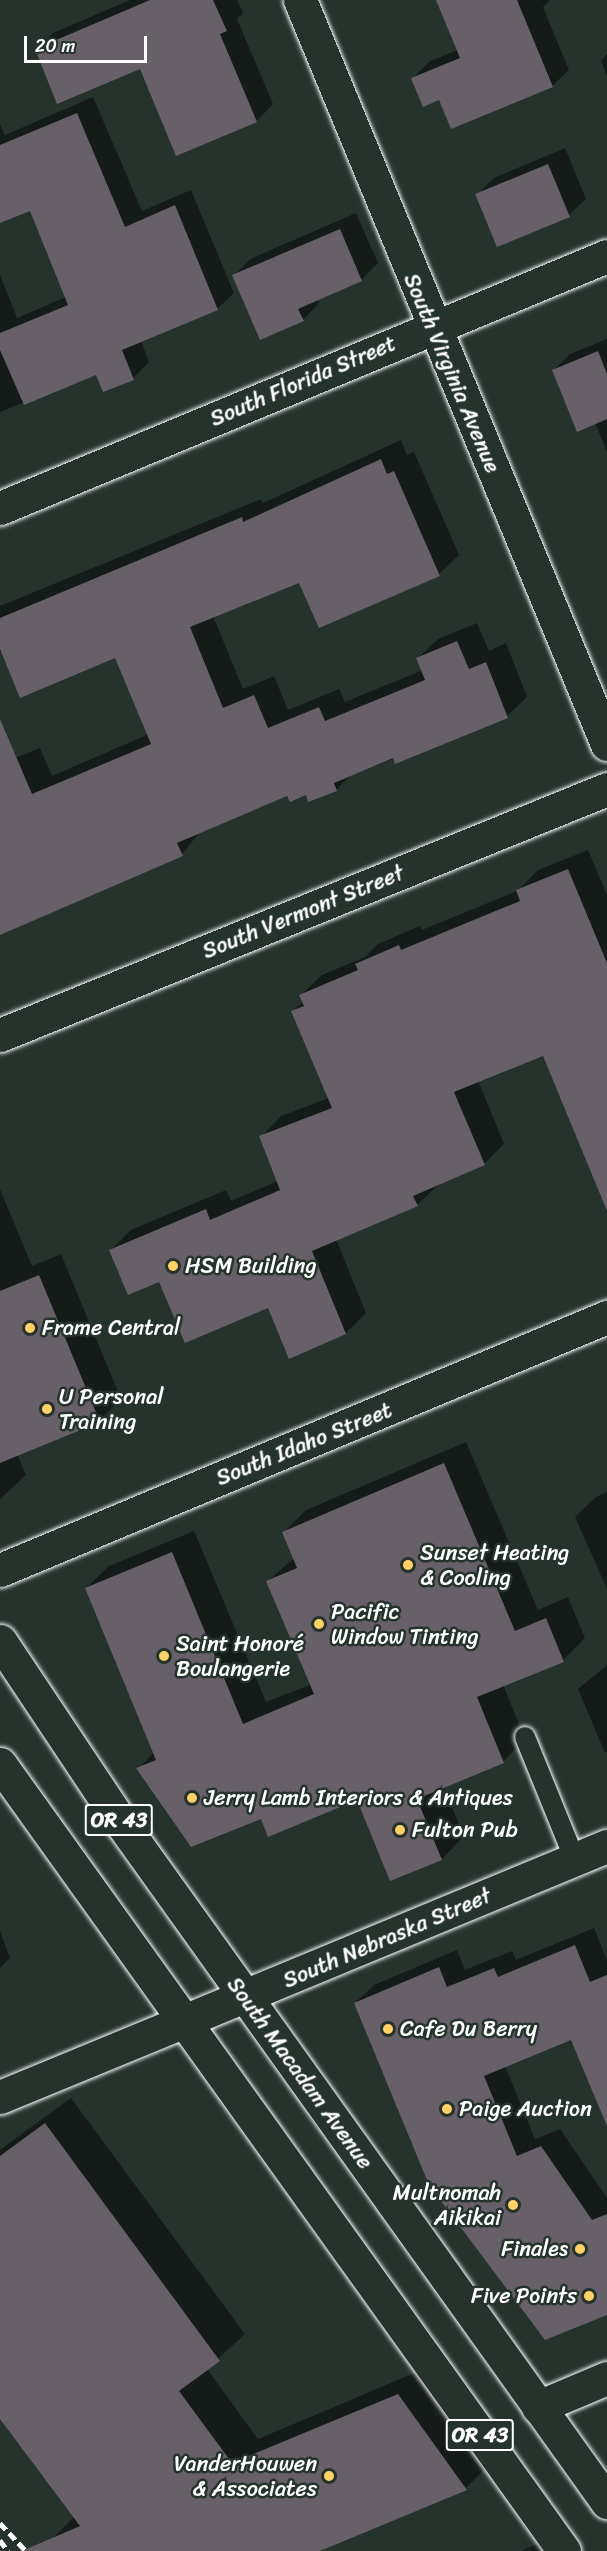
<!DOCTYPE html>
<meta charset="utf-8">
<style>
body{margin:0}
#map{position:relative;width:607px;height:2551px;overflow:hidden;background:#26332d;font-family:Sriracha,sans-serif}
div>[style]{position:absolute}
.shadow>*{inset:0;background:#0007}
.building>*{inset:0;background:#676069}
.roads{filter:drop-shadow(0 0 2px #fff) drop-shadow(0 0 2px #fff)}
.service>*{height:20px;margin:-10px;padding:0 10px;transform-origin:10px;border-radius:10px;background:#26332d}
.minor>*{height:33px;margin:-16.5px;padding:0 16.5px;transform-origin:16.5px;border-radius:16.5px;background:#26332d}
.tertiary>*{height:33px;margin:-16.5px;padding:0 16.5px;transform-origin:16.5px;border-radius:16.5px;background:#26332d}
.primary>*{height:33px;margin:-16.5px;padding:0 16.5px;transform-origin:16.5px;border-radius:16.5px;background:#26332d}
.rail>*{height:4.5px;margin-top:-2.25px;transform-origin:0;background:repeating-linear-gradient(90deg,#fff 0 9px,transparent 0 13.5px)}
.dots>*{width:16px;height:16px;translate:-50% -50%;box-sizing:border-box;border:3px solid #26332d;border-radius:50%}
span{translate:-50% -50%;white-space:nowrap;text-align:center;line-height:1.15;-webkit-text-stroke:5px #26332d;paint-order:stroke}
.shield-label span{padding:2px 4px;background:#26332d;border:2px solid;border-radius:4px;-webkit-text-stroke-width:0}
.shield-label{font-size:21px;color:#fff;font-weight:700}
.street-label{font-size:22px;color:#fff}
.poi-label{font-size:22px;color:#fff}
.left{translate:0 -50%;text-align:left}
.right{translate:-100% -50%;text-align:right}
.scale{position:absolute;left:24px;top:36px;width:123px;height:27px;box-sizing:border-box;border:3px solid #fff;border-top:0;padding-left:8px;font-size:18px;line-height:21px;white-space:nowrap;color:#fff;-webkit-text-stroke:4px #26332d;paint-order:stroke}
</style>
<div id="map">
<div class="shadow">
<i style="clip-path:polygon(130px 0,237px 0,243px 13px,237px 19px,273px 104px,257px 121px,177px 154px,141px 67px,36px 50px,53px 33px)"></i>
<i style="clip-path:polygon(438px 0,550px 0,543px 7px,569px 70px,552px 86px,440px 98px,413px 78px,430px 61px,458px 50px)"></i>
<i style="clip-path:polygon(607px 54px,607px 76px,601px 61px)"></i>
<i style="clip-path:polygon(93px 97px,142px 211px,191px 190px,234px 293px,217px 309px,141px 341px,149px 362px,133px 378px,97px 373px,0 412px,0 275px,17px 318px,66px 297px,31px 209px,0 221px,0 124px,5px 135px)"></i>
<i style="clip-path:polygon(565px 148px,586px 199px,569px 215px,477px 195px,494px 178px)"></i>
<i style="clip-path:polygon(356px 213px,378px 263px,361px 280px,318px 299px,319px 303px,303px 320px,234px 276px,250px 259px)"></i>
<i style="clip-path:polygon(607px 339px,607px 452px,595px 423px,554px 370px,570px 354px)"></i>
<i style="clip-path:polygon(401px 440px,407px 455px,414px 452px,459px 555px,439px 574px,300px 581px,213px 616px,243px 689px,274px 676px,288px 710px,339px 689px,345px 702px,423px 670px,418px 658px,438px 639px,477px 623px,489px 651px,506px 643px,527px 697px,507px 716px,352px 774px,336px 790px,288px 794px,200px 832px,182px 854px,0 935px,0 764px,40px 748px,52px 776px,149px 734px,116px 656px,0 652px,0 606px,261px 499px,263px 503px)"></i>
<i style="clip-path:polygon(588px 850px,607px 895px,607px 1211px,543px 1054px,478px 1080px,504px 1144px,484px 1164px,438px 1185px,417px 1205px,336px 1239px,366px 1313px,346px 1333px,269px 1306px,160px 1280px,111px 1250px,131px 1230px,226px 1190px,231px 1201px,278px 1181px,261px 1137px,281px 1116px,329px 1098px,293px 1011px,304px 1001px,301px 995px,322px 975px,365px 957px,378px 944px,420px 926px,422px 930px,517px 891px,538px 870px)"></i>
<i style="clip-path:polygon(0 1189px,32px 1266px,61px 1254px,121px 1399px,99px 1421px,17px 1454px,26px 1475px,0 1499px)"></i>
<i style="clip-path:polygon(466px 1442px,538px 1610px,568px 1597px,585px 1638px,563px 1660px,503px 1685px,525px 1739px,503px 1762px,443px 1786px,464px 1836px,442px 1859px,391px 1879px,358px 1798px,262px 1817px,138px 1769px,154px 1752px,86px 1588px,109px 1566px,194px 1531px,266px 1702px,312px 1684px,268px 1581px,294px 1558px,284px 1532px,306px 1510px)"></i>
<i style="clip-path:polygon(607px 1492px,607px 1589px,575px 1517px,596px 1497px)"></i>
<i style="clip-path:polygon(607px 1665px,607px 1752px,605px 1753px,578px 1689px)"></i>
<i style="clip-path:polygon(594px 1928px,607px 1961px,607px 2100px,571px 2038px,505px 2066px,535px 2139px,560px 2129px,607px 2198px,607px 2313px,355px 2003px,374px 1985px,457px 1950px,465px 1970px,512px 1951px,516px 1960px)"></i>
<i style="clip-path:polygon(0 1931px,10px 1958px,0 1968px)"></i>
<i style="clip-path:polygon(71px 2098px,245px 2334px,207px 2369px,258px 2439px,424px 2369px,491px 2463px,466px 2488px,316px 2551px,60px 2551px,51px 2540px,75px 2516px,0 2416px,0 2150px)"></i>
<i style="clip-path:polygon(549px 2539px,557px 2551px,521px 2551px)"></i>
</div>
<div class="building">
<i style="clip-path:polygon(150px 0,213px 0,227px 31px,220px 34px,257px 122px,176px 156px,140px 69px,57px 104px,35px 49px)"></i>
<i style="clip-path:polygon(436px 0,517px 0,553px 87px,451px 129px,439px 100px,423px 107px,411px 78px,460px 58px)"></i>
<i style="clip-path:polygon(77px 113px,125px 227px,175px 205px,218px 310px,122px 350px,134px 380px,103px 392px,96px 375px,24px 405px,0 350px,0 333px,68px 305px,30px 211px,0 223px,0 145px)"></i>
<i style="clip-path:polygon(548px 164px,570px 217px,497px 247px,475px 194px)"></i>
<i style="clip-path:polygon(340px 229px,362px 281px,298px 309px,304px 321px,260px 340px,232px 275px)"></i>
<i style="clip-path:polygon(598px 351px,607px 374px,607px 419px,577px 432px,552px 370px)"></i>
<i style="clip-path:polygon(381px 459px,387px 474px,394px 471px,440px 576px,319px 628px,299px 583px,190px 627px,223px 708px,254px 695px,268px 728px,319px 707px,325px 721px,425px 680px,416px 658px,457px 641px,469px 669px,486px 662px,508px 718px,395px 764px,393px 758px,334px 783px,337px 791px,308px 802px,306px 795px,290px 802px,287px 796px,177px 843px,183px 856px,0 935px,0 719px,32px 794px,151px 744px,115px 658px,20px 698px,0 649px,0 618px,242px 517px,243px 522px)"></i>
<i style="clip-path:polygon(568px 869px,607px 963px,607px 1211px,543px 1056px,454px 1092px,485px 1165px,413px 1196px,418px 1206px,312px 1251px,346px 1334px,289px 1359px,268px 1308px,185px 1343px,159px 1282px,128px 1295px,109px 1250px,206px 1209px,210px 1220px,280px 1190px,259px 1136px,332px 1108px,291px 1011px,304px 1006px,299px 995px,358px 970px,355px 964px,399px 945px,401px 950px,520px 901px,516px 890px)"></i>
<i style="clip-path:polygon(39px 1275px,100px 1422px,0 1463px,0 1291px)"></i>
<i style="clip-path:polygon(444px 1463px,515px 1631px,546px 1618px,564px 1662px,477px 1697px,504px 1763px,417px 1799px,442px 1860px,390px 1881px,357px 1800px,268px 1837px,261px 1819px,191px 1847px,136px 1768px,156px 1760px,85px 1588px,172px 1552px,243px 1724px,314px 1694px,266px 1581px,297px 1568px,282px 1532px)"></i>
<i style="clip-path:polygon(575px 1945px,590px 1982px,607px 1975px,607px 2126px,571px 2040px,484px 2076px,517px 2156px,541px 2146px,592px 2220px,607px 2214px,607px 2315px,545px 2340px,429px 2185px,354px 2003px,439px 1967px,447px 1987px,494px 1968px,498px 1977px)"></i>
<i style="clip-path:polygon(45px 2123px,220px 2361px,179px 2391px,232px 2463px,398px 2394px,467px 2490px,320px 2551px,22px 2551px,80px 2526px,0 2419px,0 2156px)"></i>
</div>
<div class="roads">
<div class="service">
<i style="left:525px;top:1737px;width:133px;rotate:67.9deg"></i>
</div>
<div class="minor">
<i style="left:300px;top:0;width:805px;rotate:67.58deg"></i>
<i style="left:0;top:508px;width:657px;rotate:-22.55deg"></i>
<i style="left:0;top:1035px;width:655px;rotate:-22.06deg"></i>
<i style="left:0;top:1570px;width:658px;rotate:-22.63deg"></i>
<i style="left:0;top:2097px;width:199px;rotate:-22.4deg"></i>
<i style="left:538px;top:2407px;width:75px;rotate:-22.8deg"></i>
</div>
<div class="tertiary">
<i style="left:184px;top:2021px;width:458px;rotate:-22.5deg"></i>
</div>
<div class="primary">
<i style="left:0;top:1641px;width:220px;rotate:56.3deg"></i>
<i style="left:122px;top:1824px;width:834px;rotate:54.42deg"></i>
<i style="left:0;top:1764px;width:968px;rotate:54.37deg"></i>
</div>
</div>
<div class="rail">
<i style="left:0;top:2523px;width:38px;rotate:47deg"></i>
<i style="left:0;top:2540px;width:14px;rotate:54deg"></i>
</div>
<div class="dots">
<i style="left:173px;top:1266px;background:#ffd166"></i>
<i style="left:30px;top:1328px;background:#ffd166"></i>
<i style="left:47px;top:1409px;background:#ffd166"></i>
<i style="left:408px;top:1565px;background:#ffd166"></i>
<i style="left:319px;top:1624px;background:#ffd166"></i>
<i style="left:164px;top:1656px;background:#ffd166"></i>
<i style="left:192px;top:1798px;background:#ffd166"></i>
<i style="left:400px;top:1830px;background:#ffd166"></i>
<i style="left:388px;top:2029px;background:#ffd166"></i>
<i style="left:447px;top:2109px;background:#ffd166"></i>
<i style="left:513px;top:2205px;background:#ffd166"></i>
<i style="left:580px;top:2249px;background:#ffd166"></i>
<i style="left:589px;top:2296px;background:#ffd166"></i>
<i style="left:329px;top:2476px;background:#ffd166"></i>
</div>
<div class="shield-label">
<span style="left:119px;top:1820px">OR 43</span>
<span style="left:480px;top:2435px">OR 43</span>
</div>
<div class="street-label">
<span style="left:452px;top:373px;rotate:67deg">South Virginia Avenue</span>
<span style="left:303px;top:381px;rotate:-23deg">South Florida Street</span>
<span style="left:303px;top:912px;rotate:-22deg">South Vermont Street</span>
<span style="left:304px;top:1444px;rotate:-22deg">South Idaho Street</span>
<span style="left:387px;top:1938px;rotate:-23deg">South Nebraska Street</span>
<span style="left:300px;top:2073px;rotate:54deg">South Macadam Avenue</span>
</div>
<div class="poi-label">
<span class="left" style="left:185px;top:1266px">HSM Building</span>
<span class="left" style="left:42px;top:1328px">Frame Central</span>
<span class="left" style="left:59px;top:1409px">U Personal<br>Training</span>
<span class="left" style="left:420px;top:1565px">Sunset Heating<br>&amp; Cooling</span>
<span class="left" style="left:331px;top:1624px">Pacific<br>Window Tinting</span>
<span class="left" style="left:176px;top:1656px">Saint Honoré<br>Boulangerie</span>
<span class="left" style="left:204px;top:1798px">Jerry Lamb Interiors &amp; Antiques</span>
<span class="left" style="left:412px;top:1830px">Fulton Pub</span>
<span class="left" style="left:400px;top:2029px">Cafe Du Berry</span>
<span class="left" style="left:459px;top:2109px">Paige Auction</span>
<span class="right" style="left:501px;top:2205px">Multnomah<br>Aikikai</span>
<span class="right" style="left:568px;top:2249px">Finales</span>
<span class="right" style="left:577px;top:2296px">Five Points</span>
<span class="right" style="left:317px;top:2476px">VanderHouwen<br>&amp; Associates</span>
</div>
<div class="scale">20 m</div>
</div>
